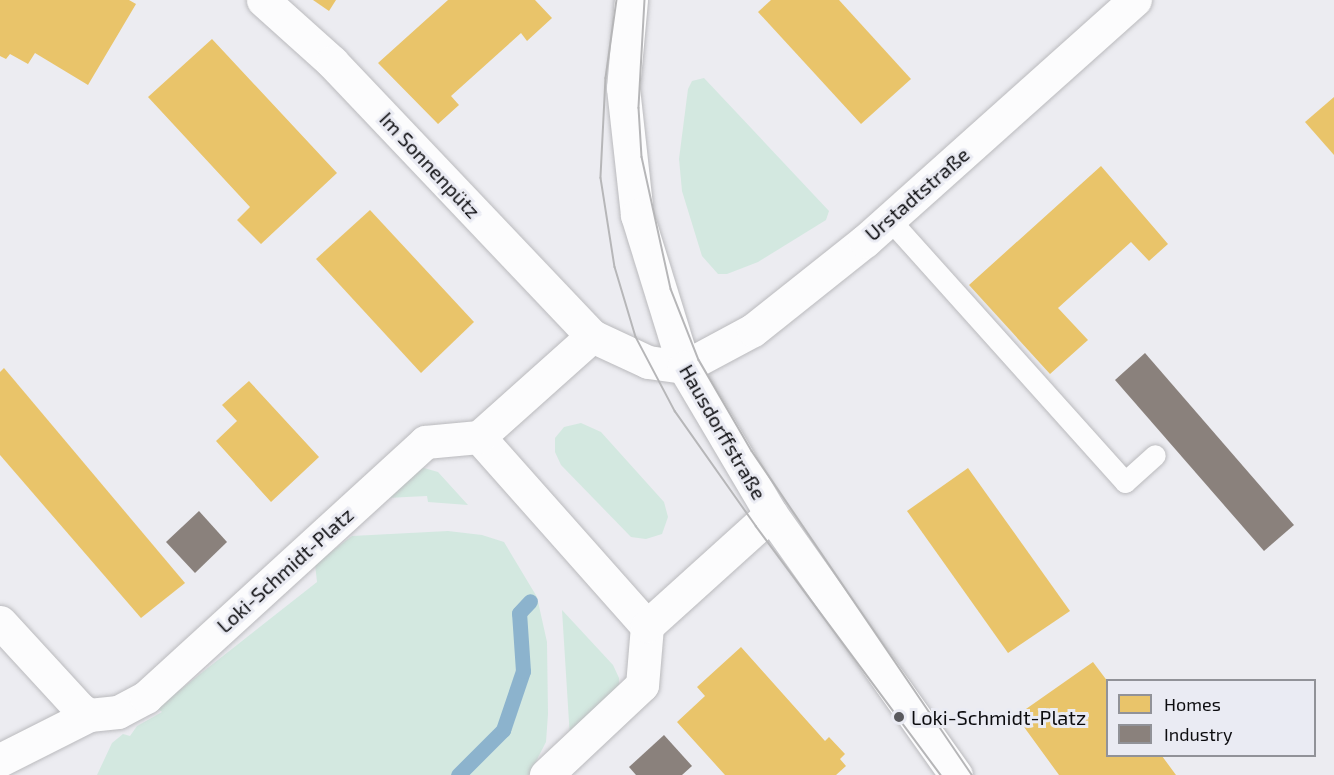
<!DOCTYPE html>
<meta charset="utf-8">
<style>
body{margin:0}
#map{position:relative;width:1334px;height:775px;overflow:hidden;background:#ececf1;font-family:"Exo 2",sans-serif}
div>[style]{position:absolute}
.green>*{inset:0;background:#d3e8e0}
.homes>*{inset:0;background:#e9c46a}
.industry>*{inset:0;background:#8a817c}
.stream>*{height:15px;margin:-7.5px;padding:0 7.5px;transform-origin:7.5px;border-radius:7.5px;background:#8cb3cd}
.roads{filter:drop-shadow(0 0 2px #bababd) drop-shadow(0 0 2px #bababd)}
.service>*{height:21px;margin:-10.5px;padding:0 10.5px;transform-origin:10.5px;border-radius:10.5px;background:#fcfcfd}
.minor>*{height:33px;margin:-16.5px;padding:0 16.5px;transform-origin:16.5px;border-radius:16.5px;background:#fcfcfd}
.secondary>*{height:33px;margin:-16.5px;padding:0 16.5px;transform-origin:16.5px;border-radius:16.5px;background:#fcfcfd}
.tram>*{height:1.5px;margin:-0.75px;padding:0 0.75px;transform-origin:0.75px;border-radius:0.75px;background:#b6b6b8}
.dots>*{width:16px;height:16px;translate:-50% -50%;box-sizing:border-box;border:3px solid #eaebf3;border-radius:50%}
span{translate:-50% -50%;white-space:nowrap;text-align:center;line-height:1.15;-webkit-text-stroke:6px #eaebf3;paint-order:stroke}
.street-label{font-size:20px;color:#0c0c0f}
.poi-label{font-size:20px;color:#0c0c0f}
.left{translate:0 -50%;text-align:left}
.legend{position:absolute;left:1106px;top:679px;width:210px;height:78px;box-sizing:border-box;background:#eaebf3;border:2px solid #919298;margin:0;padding:8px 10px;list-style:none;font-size:18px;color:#0c0c0f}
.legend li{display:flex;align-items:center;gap:12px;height:30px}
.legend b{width:30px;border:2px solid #919298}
</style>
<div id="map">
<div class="green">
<i style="clip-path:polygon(704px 78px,829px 211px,826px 220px,758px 262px,727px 274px,718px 274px,702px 256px,682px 191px,679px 159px,688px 89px,692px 81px)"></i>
<i style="clip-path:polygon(581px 423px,601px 432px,664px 502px,668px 517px,662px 534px,646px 539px,631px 537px,561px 465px,555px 452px,555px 438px,564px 427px)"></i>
<i style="clip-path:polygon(424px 468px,438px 472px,468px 505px,428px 502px,427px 496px,386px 498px,416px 469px)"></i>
<i style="clip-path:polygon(448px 531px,482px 535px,504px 542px,537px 597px,547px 642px,548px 714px,546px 742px,529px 775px,97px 775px,112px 743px,123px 734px,130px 736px,137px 726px,162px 712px,157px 708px,317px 582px,315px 564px,352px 536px)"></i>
<i style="clip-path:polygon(562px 610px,613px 665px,619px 678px,619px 685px,570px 738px)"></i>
</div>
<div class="homes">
<i style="clip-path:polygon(0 0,129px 0,136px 4px,88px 85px,35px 53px,28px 64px,10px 54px,6px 59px,0 56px)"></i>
<i style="clip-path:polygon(313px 0,336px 0,329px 11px)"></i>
<i style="clip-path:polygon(448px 0,535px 0,552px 18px,527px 41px,521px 33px,451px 96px,459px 105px,438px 124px,378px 63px)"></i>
<i style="clip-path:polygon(771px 0,839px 0,911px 79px,861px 124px,758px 12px)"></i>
<i style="clip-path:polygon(212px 39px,337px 173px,261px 244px,237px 220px,250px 207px,148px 97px)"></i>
<i style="clip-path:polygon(1334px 97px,1334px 155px,1305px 122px)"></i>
<i style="clip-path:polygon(1101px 166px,1168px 244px,1149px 261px,1131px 242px,1058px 308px,1088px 340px,1050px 374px,969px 285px)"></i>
<i style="clip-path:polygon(370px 210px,474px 322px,421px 373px,316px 259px)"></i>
<i style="clip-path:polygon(4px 368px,185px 583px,141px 618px,0 455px,0 372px)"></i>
<i style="clip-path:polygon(249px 381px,319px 457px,271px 502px,216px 441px,237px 421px,222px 405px)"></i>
<i style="clip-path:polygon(968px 468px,1070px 611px,1008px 653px,907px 511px)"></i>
<i style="clip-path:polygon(741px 647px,825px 741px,829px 737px,845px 754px,840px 759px,846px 766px,836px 775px,725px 775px,677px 722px,705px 696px,697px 687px)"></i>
<i style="clip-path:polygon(1093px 662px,1108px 682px,1108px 756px,1162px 756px,1176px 775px,1059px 775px,1016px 716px)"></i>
</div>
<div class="industry">
<i style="clip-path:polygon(1145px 353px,1294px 525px,1264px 551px,1115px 380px)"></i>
<i style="clip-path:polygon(199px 511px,227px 542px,195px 573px,166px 542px)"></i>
<i style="clip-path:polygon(664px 735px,692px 766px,682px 775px,636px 775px,629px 767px)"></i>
</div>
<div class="stream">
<i style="left:458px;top:775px;width:64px;rotate:-45deg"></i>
<i style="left:503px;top:730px;width:62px;rotate:-71.3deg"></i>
<i style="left:523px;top:671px;width:58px;rotate:-93.9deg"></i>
<i style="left:519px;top:613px;width:16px;rotate:-47deg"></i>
</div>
<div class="roads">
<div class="service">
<i style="left:890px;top:220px;width:352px;rotate:48.1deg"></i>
<i style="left:1125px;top:482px;width:40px;rotate:-42deg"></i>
</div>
<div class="minor">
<i style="left:263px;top:0;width:93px;rotate:41.9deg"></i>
<i style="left:332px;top:62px;width:378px;rotate:46.5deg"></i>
<i style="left:592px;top:336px;width:62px;rotate:24.9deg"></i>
<i style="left:648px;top:362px;width:36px;rotate:8deg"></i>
<i style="left:684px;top:367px;width:78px;rotate:-28.2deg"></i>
<i style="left:753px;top:330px;width:143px;rotate:-38.5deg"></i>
<i style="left:865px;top:241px;width:362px;rotate:-41.8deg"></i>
<i style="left:479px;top:437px;width:253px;rotate:48.4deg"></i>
<i style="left:647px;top:626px;width:59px;rotate:94.8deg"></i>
<i style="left:642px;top:685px;width:132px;rotate:136.8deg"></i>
<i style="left:0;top:622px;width:118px;rotate:47.4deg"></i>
<i style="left:80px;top:709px;width:11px;rotate:34deg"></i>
<i style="left:89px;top:715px;width:29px;rotate:-6deg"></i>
<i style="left:118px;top:712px;width:32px;rotate:-28deg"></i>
<i style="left:146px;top:697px;width:378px;rotate:-42.4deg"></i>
<i style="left:425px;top:442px;width:54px;rotate:-5.3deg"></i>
<i style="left:479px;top:437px;width:152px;rotate:-41.8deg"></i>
<i style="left:647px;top:626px;width:167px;rotate:-42.1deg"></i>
<i style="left:0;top:760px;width:100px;rotate:-26.8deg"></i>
</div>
<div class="secondary">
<i style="left:631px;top:0;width:88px;rotate:95.2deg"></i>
<i style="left:623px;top:88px;width:128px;rotate:83.7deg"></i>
<i style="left:637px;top:215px;width:159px;rotate:72.8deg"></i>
<i style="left:684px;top:367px;width:171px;rotate:59.4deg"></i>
<i style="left:771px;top:514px;width:320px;rotate:54.7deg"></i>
</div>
</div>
<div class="tram">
<i style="left:617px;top:0;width:79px;rotate:98deg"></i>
<i style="left:606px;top:78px;width:100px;rotate:92.9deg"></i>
<i style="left:601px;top:178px;width:90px;rotate:81.1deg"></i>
<i style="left:615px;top:267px;width:73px;rotate:73.3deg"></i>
<i style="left:636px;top:337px;width:84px;rotate:62.2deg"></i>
<i style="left:675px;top:411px;width:141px;rotate:54.8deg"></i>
<i style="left:756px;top:526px;width:310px;rotate:53.4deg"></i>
<i style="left:645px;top:0;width:108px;rotate:93.2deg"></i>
<i style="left:639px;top:108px;width:49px;rotate:86.5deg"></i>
<i style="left:642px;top:157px;width:135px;rotate:77.6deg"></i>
<i style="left:671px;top:289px;width:76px;rotate:68.5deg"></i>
<i style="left:699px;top:360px;width:105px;rotate:59.8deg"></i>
<i style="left:752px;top:451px;width:392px;rotate:55.8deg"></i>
</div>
<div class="dots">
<i style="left:899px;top:717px;background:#5a5a5e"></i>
</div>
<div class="street-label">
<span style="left:430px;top:165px;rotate:47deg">Im Sonnenpütz</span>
<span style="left:917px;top:194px;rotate:-41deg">Urstadtstraße</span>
<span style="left:723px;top:432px;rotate:60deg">Hausdorffstraße</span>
<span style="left:285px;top:570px;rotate:-42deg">Loki-Schmidt-Platz</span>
</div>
<div class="poi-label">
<span class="left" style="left:911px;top:717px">Loki-Schmidt-Platz</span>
</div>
<ul class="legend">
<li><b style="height:16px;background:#e9c46a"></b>Homes</li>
<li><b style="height:16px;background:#8a817c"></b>Industry</li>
</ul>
</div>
